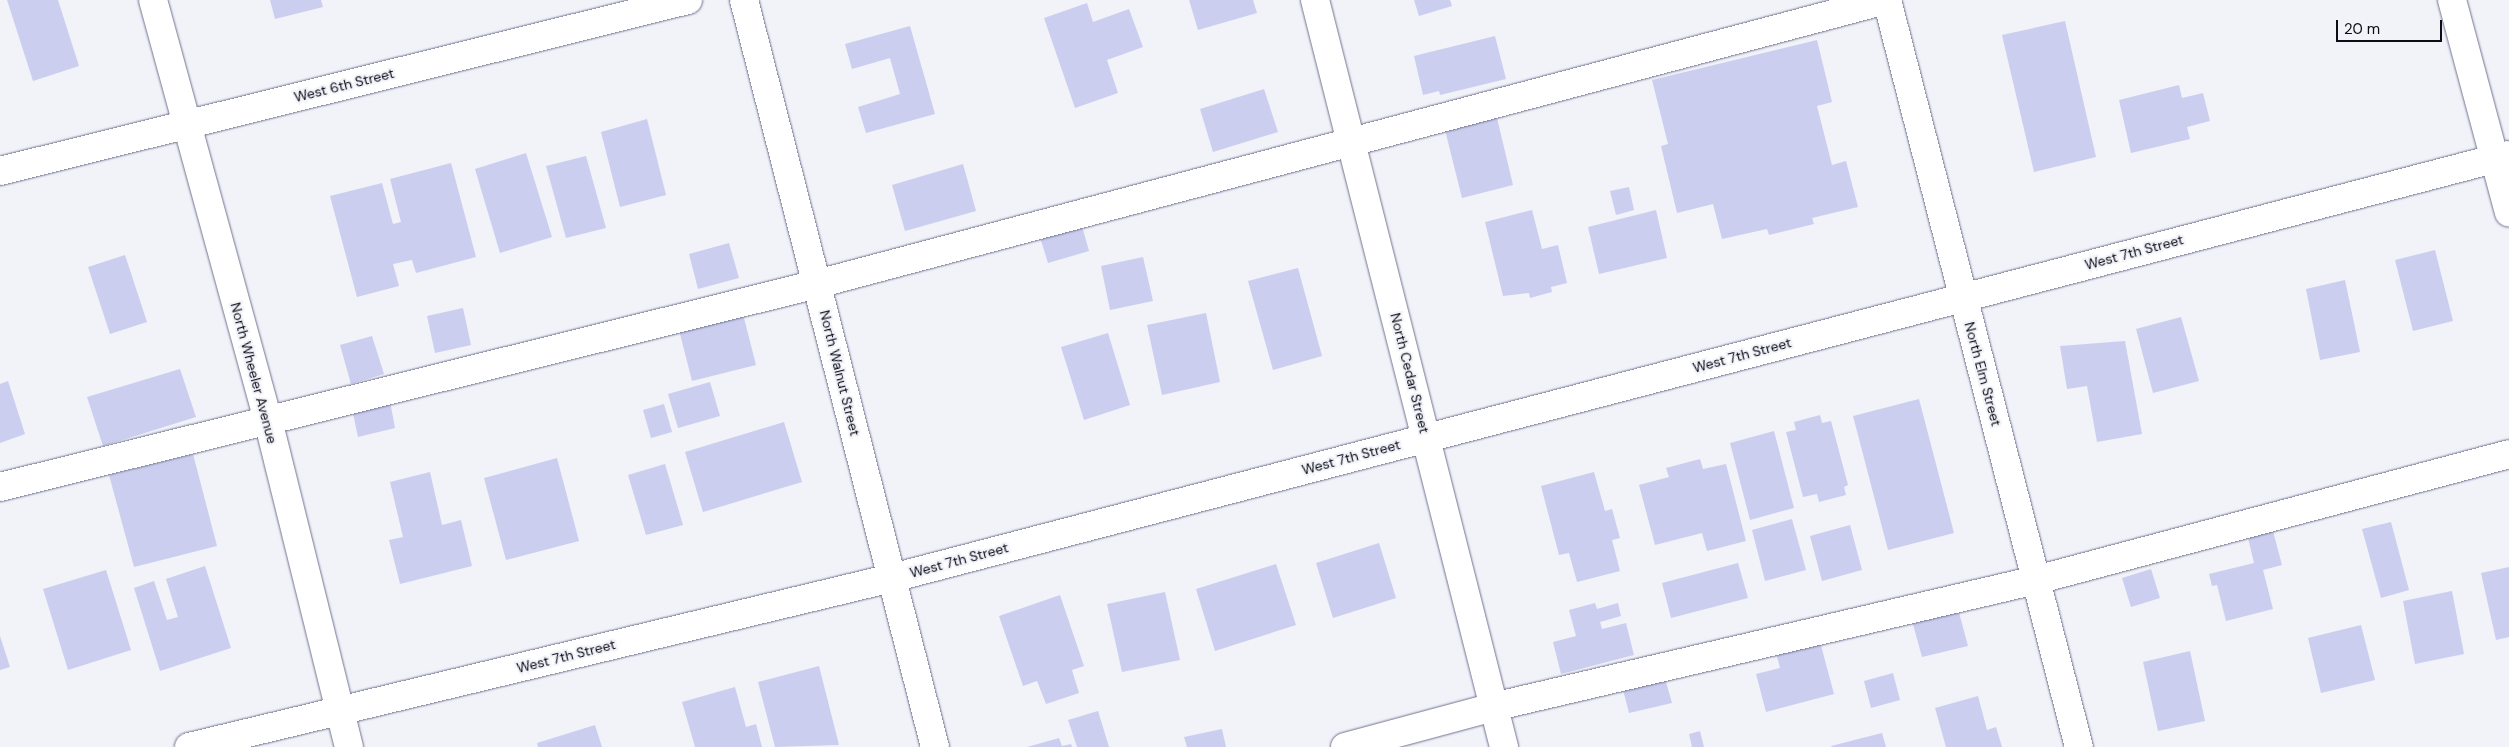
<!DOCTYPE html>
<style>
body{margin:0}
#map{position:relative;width:2509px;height:747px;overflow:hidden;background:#f2f2f9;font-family:"DM Sans",sans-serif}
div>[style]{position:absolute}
.building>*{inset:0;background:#cbceef}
.roads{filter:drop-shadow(0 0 1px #70728f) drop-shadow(0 0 1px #70728f)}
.minor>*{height:28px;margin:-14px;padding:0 14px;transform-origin:14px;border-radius:14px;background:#fff}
span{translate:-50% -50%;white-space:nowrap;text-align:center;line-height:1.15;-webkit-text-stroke:4px #f2f2f9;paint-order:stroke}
.street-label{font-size:14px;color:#0c0d17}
.scale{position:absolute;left:2336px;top:20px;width:106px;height:22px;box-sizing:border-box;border:2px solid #0c0d17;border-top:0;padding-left:6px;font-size:15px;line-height:18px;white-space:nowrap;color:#0c0d17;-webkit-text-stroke:4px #f2f2f9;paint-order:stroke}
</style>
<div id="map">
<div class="building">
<i style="clip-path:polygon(7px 0,58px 0,79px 66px,33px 81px)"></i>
<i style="clip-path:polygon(270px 0,321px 0,323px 7px,275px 19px)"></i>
<i style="clip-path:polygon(1189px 0,1253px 0,1257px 13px,1198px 30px)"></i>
<i style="clip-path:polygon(1414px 0,1450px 0,1452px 6px,1419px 16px)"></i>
<i style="clip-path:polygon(1087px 3px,1093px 22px,1129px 9px,1143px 47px,1107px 60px,1118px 93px,1075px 108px,1044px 18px)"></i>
<i style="clip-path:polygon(2065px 21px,2096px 157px,2034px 172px,2002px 35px)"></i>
<i style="clip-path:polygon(910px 26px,935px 114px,866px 133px,858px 107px,900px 94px,890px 58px,852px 69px,845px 44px)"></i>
<i style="clip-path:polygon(1495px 36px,1506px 79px,1440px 95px,1439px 91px,1423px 95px,1414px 56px)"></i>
<i style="clip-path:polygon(1817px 40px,1832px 102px,1817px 106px,1832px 165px,1846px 161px,1858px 207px,1812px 218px,1814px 224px,1769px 235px,1767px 229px,1722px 239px,1713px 204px,1677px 213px,1661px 146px,1668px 144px,1652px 80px)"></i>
<i style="clip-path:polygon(2179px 85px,2182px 98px,2203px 93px,2210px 121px,2187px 127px,2190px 139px,2131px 153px,2119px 100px)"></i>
<i style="clip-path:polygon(1264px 89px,1278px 132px,1213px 152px,1200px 109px)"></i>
<i style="clip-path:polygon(1496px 114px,1513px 185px,1462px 198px,1444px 126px)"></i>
<i style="clip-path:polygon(647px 119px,666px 195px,620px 207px,601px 132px)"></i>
<i style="clip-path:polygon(526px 153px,552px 237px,500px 253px,475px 169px)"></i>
<i style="clip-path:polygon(586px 156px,606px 228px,566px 238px,546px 166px)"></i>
<i style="clip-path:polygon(451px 163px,476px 257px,416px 273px,412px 260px,393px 264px,399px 286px,357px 297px,330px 196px,382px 183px,393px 224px,401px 222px,390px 179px)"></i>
<i style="clip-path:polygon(963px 164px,976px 211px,905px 231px,892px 185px)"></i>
<i style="clip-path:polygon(1629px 187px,1634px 210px,1616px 215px,1610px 191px)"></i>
<i style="clip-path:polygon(1532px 210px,1542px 249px,1558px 245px,1567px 283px,1551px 287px,1552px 292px,1530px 298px,1529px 293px,1503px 296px,1485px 222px)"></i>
<i style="clip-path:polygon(1656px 210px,1667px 258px,1599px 274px,1588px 227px)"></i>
<i style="clip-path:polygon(1080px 219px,1089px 251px,1048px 263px,1038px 231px)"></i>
<i style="clip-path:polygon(729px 243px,739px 278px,698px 289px,689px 254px)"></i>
<i style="clip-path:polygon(2435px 250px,2453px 321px,2413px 331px,2395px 260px)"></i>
<i style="clip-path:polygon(125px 255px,147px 322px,110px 334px,88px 267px)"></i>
<i style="clip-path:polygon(1143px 257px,1153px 301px,1110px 310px,1101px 266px)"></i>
<i style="clip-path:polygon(1298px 268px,1322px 356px,1273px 370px,1248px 281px)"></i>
<i style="clip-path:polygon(2345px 280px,2360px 352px,2320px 360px,2306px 289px)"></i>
<i style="clip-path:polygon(463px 308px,471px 345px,435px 353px,427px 316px)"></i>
<i style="clip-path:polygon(1206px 313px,1220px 382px,1162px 395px,1147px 325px)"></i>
<i style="clip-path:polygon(743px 314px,756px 365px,692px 381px,679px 330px)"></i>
<i style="clip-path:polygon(2181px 317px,2199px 381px,2153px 393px,2136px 329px)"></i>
<i style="clip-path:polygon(1108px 333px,1130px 405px,1084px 420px,1061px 347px)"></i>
<i style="clip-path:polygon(372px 336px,384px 374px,351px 384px,340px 345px)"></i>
<i style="clip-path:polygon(2125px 341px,2142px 434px,2097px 442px,2087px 386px,2067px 389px,2060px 346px)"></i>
<i style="clip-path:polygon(180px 369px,196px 417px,103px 446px,87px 397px)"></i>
<i style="clip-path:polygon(8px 381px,25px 434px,0 443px,0 384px)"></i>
<i style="clip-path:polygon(710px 382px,720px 416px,678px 428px,668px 394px)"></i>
<i style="clip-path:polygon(389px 396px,395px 428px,358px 437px,351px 404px)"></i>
<i style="clip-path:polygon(1919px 399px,1954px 533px,1888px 550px,1853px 416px)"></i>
<i style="clip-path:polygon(664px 404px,672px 432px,651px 438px,643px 410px)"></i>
<i style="clip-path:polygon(1820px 415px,1822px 423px,1831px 421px,1848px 485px,1844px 487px,1846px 495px,1819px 502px,1817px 494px,1803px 497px,1786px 432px,1796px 430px,1794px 422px)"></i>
<i style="clip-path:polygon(784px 422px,802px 482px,703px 512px,685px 452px)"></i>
<i style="clip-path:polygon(1774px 431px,1794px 508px,1750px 520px,1730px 443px)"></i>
<i style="clip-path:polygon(193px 454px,217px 546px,134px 567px,109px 475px)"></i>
<i style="clip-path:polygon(557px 458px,579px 541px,506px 560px,484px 478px)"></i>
<i style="clip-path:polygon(1700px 459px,1703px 469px,1726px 464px,1746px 541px,1707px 551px,1702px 533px,1655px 545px,1639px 485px,1669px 477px,1666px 468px)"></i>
<i style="clip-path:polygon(665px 464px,683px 525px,646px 535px,628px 475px)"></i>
<i style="clip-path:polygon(430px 472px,442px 525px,461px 520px,472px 566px,400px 584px,389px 540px,403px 537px,390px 482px)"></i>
<i style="clip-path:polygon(1594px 472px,1605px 511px,1612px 509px,1620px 538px,1612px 540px,1620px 571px,1577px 582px,1569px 553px,1559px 555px,1541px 486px)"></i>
<i style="clip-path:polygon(1792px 519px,1806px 570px,1765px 581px,1752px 530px)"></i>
<i style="clip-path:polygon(2391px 522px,2409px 590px,2381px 598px,2362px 529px)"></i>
<i style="clip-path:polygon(1850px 525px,1862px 570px,1822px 581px,1810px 536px)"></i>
<i style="clip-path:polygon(2273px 531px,2282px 565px,2263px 570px,2273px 609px,2226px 621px,2217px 585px,2212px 586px,2209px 574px,2254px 563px,2248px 538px)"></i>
<i style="clip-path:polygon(1379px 543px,1396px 598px,1333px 618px,1316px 563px)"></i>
<i style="clip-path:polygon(1738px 563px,1748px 598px,1671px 618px,1662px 583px)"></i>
<i style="clip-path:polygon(1276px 564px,1296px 625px,1215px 651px,1196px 589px)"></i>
<i style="clip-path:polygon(205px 566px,231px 648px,160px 671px,134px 588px,154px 581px,167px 620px,178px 617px,166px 579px)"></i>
<i style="clip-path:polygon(2509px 567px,2509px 637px,2496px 640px,2481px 573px)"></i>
<i style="clip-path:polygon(2151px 569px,2160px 598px,2131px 607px,2122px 578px)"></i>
<i style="clip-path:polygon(106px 570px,131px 650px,68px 670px,43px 589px)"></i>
<i style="clip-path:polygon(2452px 591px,2464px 654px,2415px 664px,2403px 601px)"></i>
<i style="clip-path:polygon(1165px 592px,1180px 660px,1122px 672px,1107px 604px)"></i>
<i style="clip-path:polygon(1060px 595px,1084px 666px,1072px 670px,1079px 693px,1046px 704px,1037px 681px,1023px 686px,999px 616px)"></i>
<i style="clip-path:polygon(1595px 603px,1597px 609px,1618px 603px,1621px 616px,1600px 622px,1602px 629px,1626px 623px,1634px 655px,1561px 674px,1553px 642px,1576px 636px,1569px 610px)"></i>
<i style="clip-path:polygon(1957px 605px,1968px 646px,1922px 657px,1911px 617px)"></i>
<i style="clip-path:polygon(2361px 625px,2375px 680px,2321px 693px,2308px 638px)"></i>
<i style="clip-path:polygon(0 636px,10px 667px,0 670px)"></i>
<i style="clip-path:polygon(1819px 638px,1834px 694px,1766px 712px,1756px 674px,1780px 668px,1775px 649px)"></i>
<i style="clip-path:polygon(2190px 651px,2205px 721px,2158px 731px,2143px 662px)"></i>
<i style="clip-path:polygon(819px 666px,839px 745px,775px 747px,758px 682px)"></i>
<i style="clip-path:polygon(1893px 673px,1900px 700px,1871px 708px,1864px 681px)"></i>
<i style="clip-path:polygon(1664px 675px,1672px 703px,1629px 713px,1622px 686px)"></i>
<i style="clip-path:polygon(735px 687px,746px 727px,756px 724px,762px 747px,695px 747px,682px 702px)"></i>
<i style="clip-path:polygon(1978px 696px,1987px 730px,1996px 727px,2002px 747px,1946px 747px,1935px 708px)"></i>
<i style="clip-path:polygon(1098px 711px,1109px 747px,1077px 747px,1068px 720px)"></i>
<i style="clip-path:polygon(595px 725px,602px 747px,538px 747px,537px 743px)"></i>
<i style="clip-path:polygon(1222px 729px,1226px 747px,1187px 747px,1184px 737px)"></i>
<i style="clip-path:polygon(1700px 731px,1704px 747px,1692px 747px,1689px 734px)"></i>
<i style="clip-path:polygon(1882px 733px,1886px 747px,1832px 747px,1831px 746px)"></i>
<i style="clip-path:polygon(1059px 738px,1062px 746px,1071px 744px,1072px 747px,1027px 747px)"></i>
</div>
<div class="roads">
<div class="minor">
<i style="left:153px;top:0;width:435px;rotate:74.7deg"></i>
<i style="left:268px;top:420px;width:337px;rotate:76.1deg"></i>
<i style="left:744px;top:0;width:771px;rotate:75.66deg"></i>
<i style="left:1315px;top:0;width:771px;rotate:75.8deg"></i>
<i style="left:1887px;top:0;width:771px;rotate:75.59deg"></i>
<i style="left:2452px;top:0;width:220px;rotate:75deg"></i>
<i style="left:0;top:171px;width:709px;rotate:-13.96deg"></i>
<i style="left:0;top:487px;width:842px;rotate:-13.95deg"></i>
<i style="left:817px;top:284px;width:1106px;rotate:-14.88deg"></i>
<i style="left:189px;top:747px;width:723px;rotate:-13.52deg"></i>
<i style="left:892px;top:578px;width:1671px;rotate:-14.66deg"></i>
<i style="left:1345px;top:747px;width:153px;rotate:-15.1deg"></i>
<i style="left:1493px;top:707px;width:558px;rotate:-13.16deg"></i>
<i style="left:2036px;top:580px;width:489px;rotate:-14.9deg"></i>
</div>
</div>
<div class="street-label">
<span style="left:344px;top:85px;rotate:-14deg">West 6th Street</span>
<span style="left:2134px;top:252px;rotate:-15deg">West 7th Street</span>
<span style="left:1742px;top:355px;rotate:-15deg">West 7th Street</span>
<span style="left:254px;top:373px;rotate:75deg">North Wheeler Avenue</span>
<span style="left:840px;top:373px;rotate:76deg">North Walnut Street</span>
<span style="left:1410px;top:373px;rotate:76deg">North Cedar Street</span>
<span style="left:1983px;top:374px;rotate:75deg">North Elm Street</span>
<span style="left:1351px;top:457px;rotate:-15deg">West 7th Street</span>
<span style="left:959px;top:560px;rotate:-15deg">West 7th Street</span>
<span style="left:566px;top:656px;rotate:-14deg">West 7th Street</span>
</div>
<div class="scale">20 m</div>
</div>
